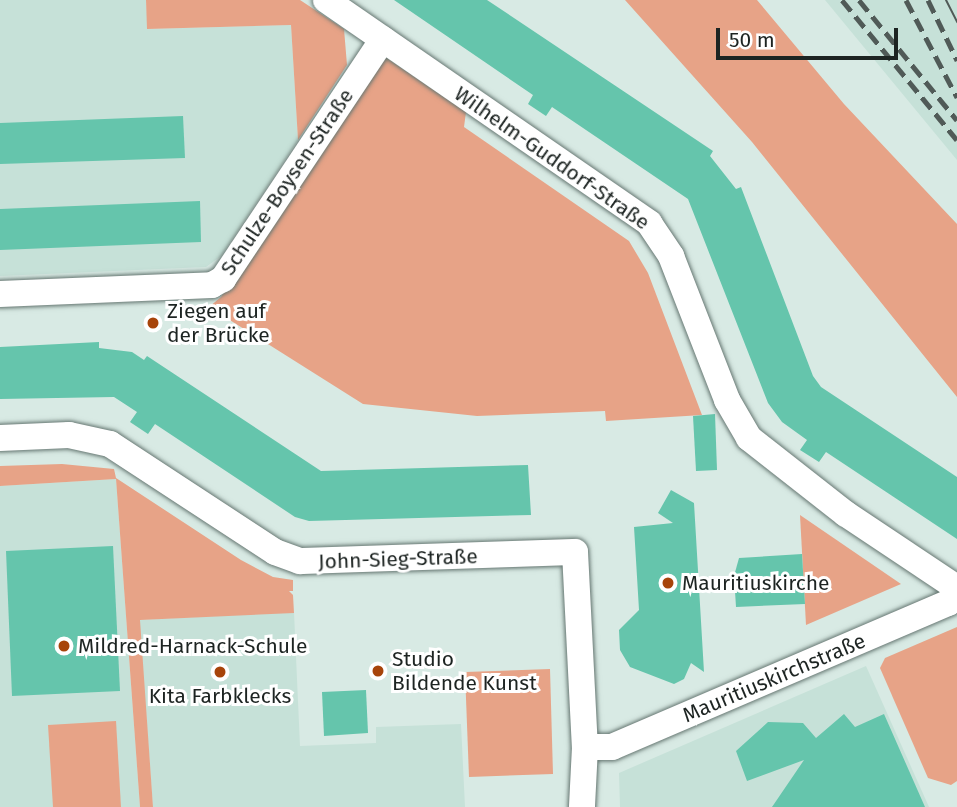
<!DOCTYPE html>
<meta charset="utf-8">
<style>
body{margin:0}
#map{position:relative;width:957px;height:807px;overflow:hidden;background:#d8eae4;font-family:"Fira Sans",sans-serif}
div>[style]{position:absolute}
.built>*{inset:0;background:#c6e1d8}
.green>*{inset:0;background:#e7a387}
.building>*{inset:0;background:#65c5ac}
.roads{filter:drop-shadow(0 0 2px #667772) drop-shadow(0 0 2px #667772)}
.minor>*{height:26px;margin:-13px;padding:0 13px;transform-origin:13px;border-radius:13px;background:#fff}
.tram>*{height:2px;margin:-1px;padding:0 1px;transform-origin:1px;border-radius:1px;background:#505a57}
.rail>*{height:5px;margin-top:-2.5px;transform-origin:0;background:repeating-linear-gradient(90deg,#505a57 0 14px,transparent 0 21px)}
.dots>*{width:19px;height:19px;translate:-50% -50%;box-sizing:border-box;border:4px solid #fff;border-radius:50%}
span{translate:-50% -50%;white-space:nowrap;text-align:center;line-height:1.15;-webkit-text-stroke:6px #fff;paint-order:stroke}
.street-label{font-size:21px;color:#1d2422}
.poi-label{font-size:21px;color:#1d2422}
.left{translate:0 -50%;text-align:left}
.scale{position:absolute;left:716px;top:28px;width:182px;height:32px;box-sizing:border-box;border:4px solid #1d2422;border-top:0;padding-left:9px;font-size:21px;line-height:24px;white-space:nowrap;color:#1d2422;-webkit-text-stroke:5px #fff;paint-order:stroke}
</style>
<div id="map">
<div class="built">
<i style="clip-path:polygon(0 0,146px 0,148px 29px,291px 25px,298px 140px,221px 256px,206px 267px,0 276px)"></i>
<i style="clip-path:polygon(826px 0,957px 0,957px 160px,825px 0)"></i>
<i style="clip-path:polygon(116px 479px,140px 807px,0 807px,0 486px)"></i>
<i style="clip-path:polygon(294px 612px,300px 746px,376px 743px,376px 727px,461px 724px,465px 807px,153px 807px,139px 620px)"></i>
<i style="clip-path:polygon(866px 666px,929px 807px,620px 807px,619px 773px)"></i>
</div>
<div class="green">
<i style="clip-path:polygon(146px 0,300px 0,344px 29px,347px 65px,298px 140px,291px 25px,147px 29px)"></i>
<i style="clip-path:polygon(625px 0,757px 0,844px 104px,957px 224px,957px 397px,752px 142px)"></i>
<i style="clip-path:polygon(385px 57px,466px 112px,464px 127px,629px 241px,648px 273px,702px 415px,606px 421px,605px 411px,477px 416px,363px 404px,209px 307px,221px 297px,380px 58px)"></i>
<i style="clip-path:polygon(62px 464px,114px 469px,116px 478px,241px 560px,273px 577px,293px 580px,293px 591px,289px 591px,293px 595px,294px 613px,140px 620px,153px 807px,140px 807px,116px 479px,0 486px,0 466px)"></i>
<i style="clip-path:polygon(800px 515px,901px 584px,806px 625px)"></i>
<i style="clip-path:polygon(957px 627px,957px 781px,951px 785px,928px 778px,880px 668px,885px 658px)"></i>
<i style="clip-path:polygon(550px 669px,553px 774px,469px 777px,465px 672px)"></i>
<i style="clip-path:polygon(116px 721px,121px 807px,53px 807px,48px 725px)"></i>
</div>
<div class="building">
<i style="clip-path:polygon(394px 0,487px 0,713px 151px,710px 156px,736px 189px,741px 187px,813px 376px,821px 387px,957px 477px,957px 539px,826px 452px,819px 462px,800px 450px,807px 440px,782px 422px,768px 403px,688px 199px,552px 107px,546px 116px,528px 104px,533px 95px)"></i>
<i style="clip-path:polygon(183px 116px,185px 158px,0 164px,0 123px)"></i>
<i style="clip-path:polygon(200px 201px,201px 242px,0 250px,0 209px)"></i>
<i style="clip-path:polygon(99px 342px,99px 348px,132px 352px,144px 360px,147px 356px,321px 471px,528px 465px,531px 515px,309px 521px,295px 517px,155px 424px,148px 434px,130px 422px,137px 412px,114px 397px,0 399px,0 347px)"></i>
<i style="clip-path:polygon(715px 414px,717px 470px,696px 471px,693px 416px)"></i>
<i style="clip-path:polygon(671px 490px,694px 503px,704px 672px,691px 663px,684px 679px,674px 684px,630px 667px,620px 650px,619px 630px,639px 610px,634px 527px,673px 523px,658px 513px)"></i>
<i style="clip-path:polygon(113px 546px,120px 691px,12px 696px,6px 551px)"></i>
<i style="clip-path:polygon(802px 554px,805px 604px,736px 607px,734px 576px,739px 558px)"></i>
<i style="clip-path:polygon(366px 690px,368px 733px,324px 736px,322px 692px)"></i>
<i style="clip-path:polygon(844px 714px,855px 727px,884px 714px,925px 807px,772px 807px,804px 760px,747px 781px,736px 751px,768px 722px,803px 723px,816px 738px)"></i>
</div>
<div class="roads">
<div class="minor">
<i style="left:326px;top:0;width:393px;rotate:34.6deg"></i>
<i style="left:649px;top:223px;width:40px;rotate:56deg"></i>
<i style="left:671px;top:256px;width:155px;rotate:68.7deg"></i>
<i style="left:727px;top:400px;width:44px;rotate:59.9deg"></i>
<i style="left:749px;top:438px;width:123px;rotate:38.1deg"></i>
<i style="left:846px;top:514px;width:133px;rotate:33.7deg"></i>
<i style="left:0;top:294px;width:212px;rotate:-2.4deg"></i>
<i style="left:212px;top:285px;width:13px;rotate:-29deg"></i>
<i style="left:223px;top:279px;width:288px;rotate:-56.3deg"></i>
<i style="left:0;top:438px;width:69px;rotate:-2.5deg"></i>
<i style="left:69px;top:435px;width:42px;rotate:12.4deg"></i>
<i style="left:110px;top:444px;width:197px;rotate:33.2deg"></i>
<i style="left:275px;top:552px;width:27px;rotate:20deg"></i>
<i style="left:300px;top:561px;width:275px;rotate:-1.9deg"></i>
<i style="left:575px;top:552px;width:195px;rotate:87.1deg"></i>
<i style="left:585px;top:747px;width:60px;rotate:92.9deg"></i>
<i style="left:585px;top:747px;width:27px"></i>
<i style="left:612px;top:747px;width:366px;rotate:-23.2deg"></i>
<i style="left:948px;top:603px;width:13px;rotate:-45deg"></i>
</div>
</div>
<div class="tram">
<i style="left:946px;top:0;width:25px;rotate:63deg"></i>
</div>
<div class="rail">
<i style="left:842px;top:0;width:181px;rotate:50.6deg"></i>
<i style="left:859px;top:0;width:155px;rotate:50.8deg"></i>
<i style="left:906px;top:0;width:110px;rotate:62.3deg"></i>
<i style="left:928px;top:0;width:67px;rotate:64.2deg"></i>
</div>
<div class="dots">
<i style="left:153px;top:323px;background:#a7440a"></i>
<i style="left:668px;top:583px;background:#a7440a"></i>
<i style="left:64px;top:646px;background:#a7440a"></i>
<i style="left:378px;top:671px;background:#a7440a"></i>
<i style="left:220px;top:672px;background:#a7440a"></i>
</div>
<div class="street-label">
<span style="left:552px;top:158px;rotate:35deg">Wilhelm-Guddorf-Straße</span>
<span style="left:287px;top:182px;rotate:-56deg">Schulze-Boysen-Straße</span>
<span style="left:398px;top:559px;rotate:-2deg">John-Sieg-Straße</span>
<span style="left:774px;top:678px;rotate:-23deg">Mauritiuskirchstraße</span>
</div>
<div class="poi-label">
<span class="left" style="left:167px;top:323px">Ziegen auf<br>der Brücke</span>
<span class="left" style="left:682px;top:583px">Mauritiuskirche</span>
<span class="left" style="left:78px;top:646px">Mildred-Harnack-Schule</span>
<span class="left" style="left:392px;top:671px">Studio<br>Bildende Kunst</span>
<span style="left:220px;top:696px">Kita Farbklecks</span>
</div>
<div class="scale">50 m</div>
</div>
